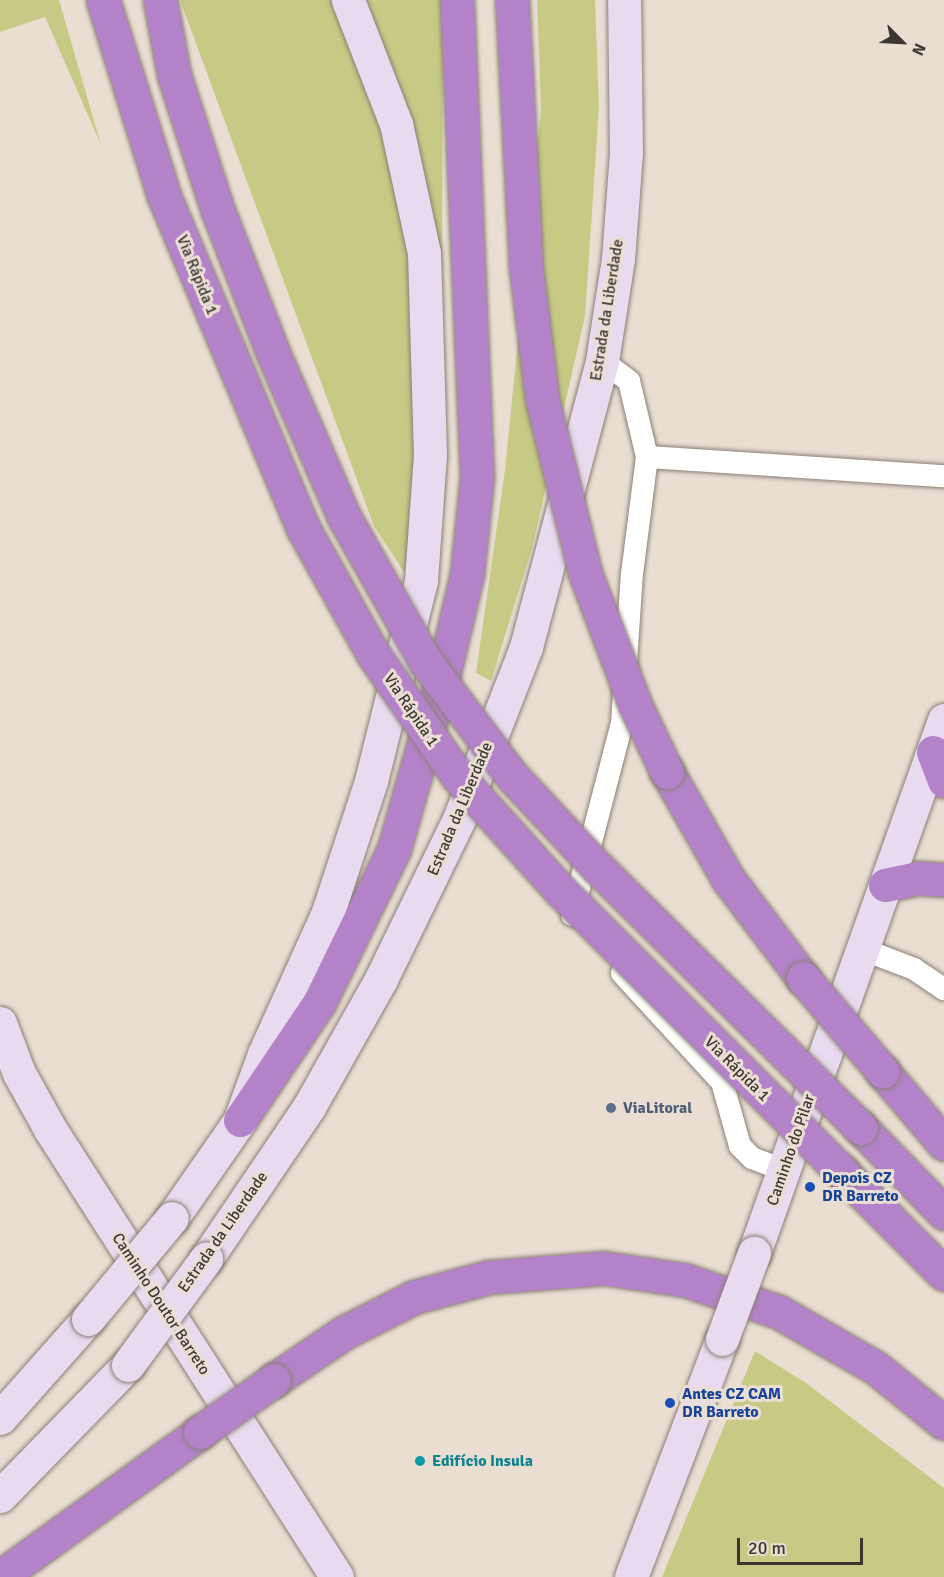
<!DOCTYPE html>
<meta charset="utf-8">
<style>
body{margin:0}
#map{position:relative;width:944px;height:1577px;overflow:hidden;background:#eaded3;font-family:Signika,sans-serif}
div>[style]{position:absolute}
.green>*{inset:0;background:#c6ca85}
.roads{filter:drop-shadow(0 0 2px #8b8076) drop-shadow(0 0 2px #8b8076)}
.lane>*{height:22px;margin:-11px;padding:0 11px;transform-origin:11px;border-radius:11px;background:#fff}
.secondary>*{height:33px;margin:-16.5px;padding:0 16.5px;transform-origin:16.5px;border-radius:16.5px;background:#e8daef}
.highway>*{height:33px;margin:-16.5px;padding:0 16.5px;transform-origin:16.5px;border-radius:16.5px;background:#b382c9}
.bridges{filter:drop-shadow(0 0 2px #8b8076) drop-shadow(0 0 2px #8b8076)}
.secondary-bridge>*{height:33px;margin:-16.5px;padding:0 16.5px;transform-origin:16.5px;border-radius:16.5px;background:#e8daef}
.highway-bridge>*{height:33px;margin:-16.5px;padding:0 16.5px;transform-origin:16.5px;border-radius:16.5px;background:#b382c9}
.dots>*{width:16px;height:16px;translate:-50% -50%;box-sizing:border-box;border:3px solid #eaded3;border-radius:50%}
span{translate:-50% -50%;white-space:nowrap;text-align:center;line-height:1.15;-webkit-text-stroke:6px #eaded3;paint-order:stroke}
.street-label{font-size:16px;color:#3c3733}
.service-label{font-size:16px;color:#4e5e75;font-weight:700}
.left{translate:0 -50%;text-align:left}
.transit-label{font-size:16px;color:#164399;font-weight:700}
.culture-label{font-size:16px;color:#0d838f;font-weight:700}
.north{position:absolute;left:872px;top:12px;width:60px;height:60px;-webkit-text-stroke:4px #eaded3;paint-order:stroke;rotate:114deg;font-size:16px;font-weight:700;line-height:24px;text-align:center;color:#3c3733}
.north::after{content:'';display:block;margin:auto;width:21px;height:27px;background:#3c3733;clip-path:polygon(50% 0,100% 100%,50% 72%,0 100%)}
.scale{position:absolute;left:737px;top:1538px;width:126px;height:27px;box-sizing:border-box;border:3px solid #3c3733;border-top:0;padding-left:8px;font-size:18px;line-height:21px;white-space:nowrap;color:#3c3733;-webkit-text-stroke:4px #eaded3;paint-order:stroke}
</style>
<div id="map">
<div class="green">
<i style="clip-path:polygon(0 0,59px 0,101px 145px,45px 17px,0 32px)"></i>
<i style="clip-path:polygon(180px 0,443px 0,442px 286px,406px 575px,374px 526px)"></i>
<i style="clip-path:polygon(537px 0,595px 0,599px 107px,585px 316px,532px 548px,491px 681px,476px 673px,505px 470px,541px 110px)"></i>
<i style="clip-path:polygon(755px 1351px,806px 1383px,944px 1488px,944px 1577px,662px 1577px)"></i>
</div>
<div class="roads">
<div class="lane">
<i style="left:647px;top:457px;width:298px;rotate:3.7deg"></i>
<i style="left:572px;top:915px;width:198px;rotate:-75.4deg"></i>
<i style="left:622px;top:723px;width:149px;rotate:-86.2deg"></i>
<i style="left:632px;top:574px;width:118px;rotate:-82.7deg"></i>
<i style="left:647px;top:457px;width:78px;rotate:-103.3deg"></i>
<i style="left:629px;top:381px;width:34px;rotate:-143deg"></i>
<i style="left:862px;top:949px;width:56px;rotate:21deg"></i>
<i style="left:914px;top:969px;width:36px;rotate:34deg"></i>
<i style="left:622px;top:973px;width:148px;rotate:47.5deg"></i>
<i style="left:722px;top:1082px;width:66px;rotate:74.3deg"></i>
<i style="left:740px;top:1146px;width:17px;rotate:45deg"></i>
<i style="left:752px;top:1158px;width:34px;rotate:21deg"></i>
</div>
<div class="secondary">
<i style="left:0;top:1023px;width:53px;rotate:69.2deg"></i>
<i style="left:19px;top:1073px;width:64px;rotate:61deg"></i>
<i style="left:50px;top:1129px;width:532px;rotate:57.36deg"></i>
<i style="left:172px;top:1218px;width:119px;rotate:-55.2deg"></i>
<i style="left:240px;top:1120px;width:70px;rotate:-70deg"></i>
<i style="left:264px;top:1054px;width:156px;rotate:-65.7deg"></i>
<i style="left:328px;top:912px;width:138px;rotate:-71.8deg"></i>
<i style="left:371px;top:781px;width:207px;rotate:-76deg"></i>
<i style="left:421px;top:580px;width:125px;rotate:-85.9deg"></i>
<i style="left:430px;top:455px;width:202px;rotate:-91.7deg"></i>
<i style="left:424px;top:253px;width:132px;rotate:-102.2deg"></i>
<i style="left:396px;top:124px;width:133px;rotate:-111.2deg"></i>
<i style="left:754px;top:1253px;width:566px;rotate:-70.38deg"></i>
<i style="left:206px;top:1259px;width:184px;rotate:-55.9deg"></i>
<i style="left:309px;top:1107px;width:147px;rotate:-60.6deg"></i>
<i style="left:381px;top:979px;width:178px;rotate:-64deg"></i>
<i style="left:459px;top:819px;width:185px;rotate:-68.7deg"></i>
<i style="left:526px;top:647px;width:296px;rotate:-75.1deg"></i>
<i style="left:602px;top:361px;width:103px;rotate:-81.1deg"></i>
<i style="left:618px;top:259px;width:106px;rotate:-85.7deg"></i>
<i style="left:626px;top:153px;width:153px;rotate:-90.7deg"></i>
<i style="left:0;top:1418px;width:132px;rotate:-48.4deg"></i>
<i style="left:0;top:1496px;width:183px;rotate:-45.7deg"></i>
<i style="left:631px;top:1577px;width:255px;rotate:-69.1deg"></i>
</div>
<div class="highway">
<i style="left:933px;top:752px;width:31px;rotate:69deg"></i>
<i style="left:667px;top:772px;width:123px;rotate:60.3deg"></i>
<i style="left:728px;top:879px;width:124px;rotate:52.9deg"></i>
<i style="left:885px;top:885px;width:34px;rotate:-12deg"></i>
<i style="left:918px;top:878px;width:26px;rotate:4deg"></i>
<i style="left:883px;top:1072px;width:94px;rotate:49.7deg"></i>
<i style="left:240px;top:1120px;width:141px;rotate:-56deg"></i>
<i style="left:319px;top:1003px;width:171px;rotate:-64deg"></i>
<i style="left:394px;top:849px;width:184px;rotate:-74.2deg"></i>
<i style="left:444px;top:672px;width:101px;rotate:-76.8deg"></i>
<i style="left:467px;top:574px;width:97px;rotate:-84.1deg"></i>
<i style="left:477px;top:478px;width:478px;rotate:-92.4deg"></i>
<i style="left:861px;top:1128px;width:119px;rotate:45.7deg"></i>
<i style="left:843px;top:1173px;width:143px;rotate:45deg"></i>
<i style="left:274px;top:1380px;width:86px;rotate:-34.1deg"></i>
<i style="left:345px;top:1332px;width:77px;rotate:-26.9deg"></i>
<i style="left:414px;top:1297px;width:78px;rotate:-14.9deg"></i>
<i style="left:489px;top:1277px;width:115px;rotate:-4.5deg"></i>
<i style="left:604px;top:1268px;width:82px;rotate:8.4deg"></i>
<i style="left:685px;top:1280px;width:99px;rotate:18.8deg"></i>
<i style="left:779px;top:1312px;width:112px;rotate:30deg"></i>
<i style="left:876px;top:1368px;width:87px;rotate:39deg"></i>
<i style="left:0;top:1577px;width:247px;rotate:-35.9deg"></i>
</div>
</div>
<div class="bridges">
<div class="secondary-bridge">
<i style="left:88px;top:1319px;width:131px;rotate:-50.3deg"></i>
<i style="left:722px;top:1339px;width:92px;rotate:-69.6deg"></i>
<i style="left:128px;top:1365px;width:132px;rotate:-53.7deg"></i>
</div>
<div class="highway-bridge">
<i style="left:103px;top:0;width:205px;rotate:72.7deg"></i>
<i style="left:164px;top:196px;width:362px;rotate:67.3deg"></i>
<i style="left:304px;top:530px;width:142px;rotate:60.9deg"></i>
<i style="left:373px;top:654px;width:151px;rotate:55.3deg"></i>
<i style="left:459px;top:778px;width:151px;rotate:48deg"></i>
<i style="left:560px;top:890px;width:400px;rotate:45deg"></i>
<i style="left:160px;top:0;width:76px;rotate:79.4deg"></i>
<i style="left:174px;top:75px;width:143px;rotate:72.1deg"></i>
<i style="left:218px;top:211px;width:152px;rotate:68.8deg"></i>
<i style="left:273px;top:353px;width:179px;rotate:66.6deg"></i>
<i style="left:344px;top:517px;width:165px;rotate:60.6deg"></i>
<i style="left:425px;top:661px;width:144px;rotate:52.9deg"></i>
<i style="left:512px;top:776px;width:125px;rotate:47deg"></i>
<i style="left:597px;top:867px;width:371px;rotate:44.7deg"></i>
<i style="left:512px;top:0;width:268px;rotate:87deg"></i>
<i style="left:526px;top:268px;width:132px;rotate:83deg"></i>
<i style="left:542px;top:399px;width:179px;rotate:76.1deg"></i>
<i style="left:585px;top:573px;width:143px;rotate:69.2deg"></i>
<i style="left:636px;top:707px;width:72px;rotate:64.5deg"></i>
<i style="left:803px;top:978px;width:123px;rotate:49.6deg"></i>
<i style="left:200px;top:1432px;width:90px;rotate:-35.1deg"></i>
</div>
</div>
<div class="dots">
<i style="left:611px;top:1108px;background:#5c6f8a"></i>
<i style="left:810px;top:1187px;background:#1a4fb4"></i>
<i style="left:670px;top:1403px;background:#1a4fb4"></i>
<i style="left:420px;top:1461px;background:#0f9aa8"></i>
</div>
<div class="street-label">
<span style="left:197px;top:275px;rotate:68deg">Via Rápida 1</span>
<span style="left:607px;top:310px;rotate:-81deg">Estrada da Liberdade</span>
<span style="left:411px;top:710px;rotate:56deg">Via Rápida 1</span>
<span style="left:460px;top:809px;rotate:-67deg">Estrada da Liberdade</span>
<span style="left:737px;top:1069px;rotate:45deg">Via Rápida 1</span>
<span style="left:791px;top:1150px;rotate:-71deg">Caminho do Pilar</span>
<span style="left:223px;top:1232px;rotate:-55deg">Estrada da Liberdade</span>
<span style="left:161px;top:1304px;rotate:57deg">Caminho Doutor Barreto</span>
</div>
<div class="service-label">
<span class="left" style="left:623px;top:1108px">ViaLitoral</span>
</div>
<div class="transit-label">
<span class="left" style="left:822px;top:1187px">Depois CZ<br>DR Barreto</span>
<span class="left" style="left:682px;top:1403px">Antes CZ CAM<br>DR Barreto</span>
</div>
<div class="culture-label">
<span class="left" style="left:432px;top:1461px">Edifício Insula</span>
</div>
<div class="north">N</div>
<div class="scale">20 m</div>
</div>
